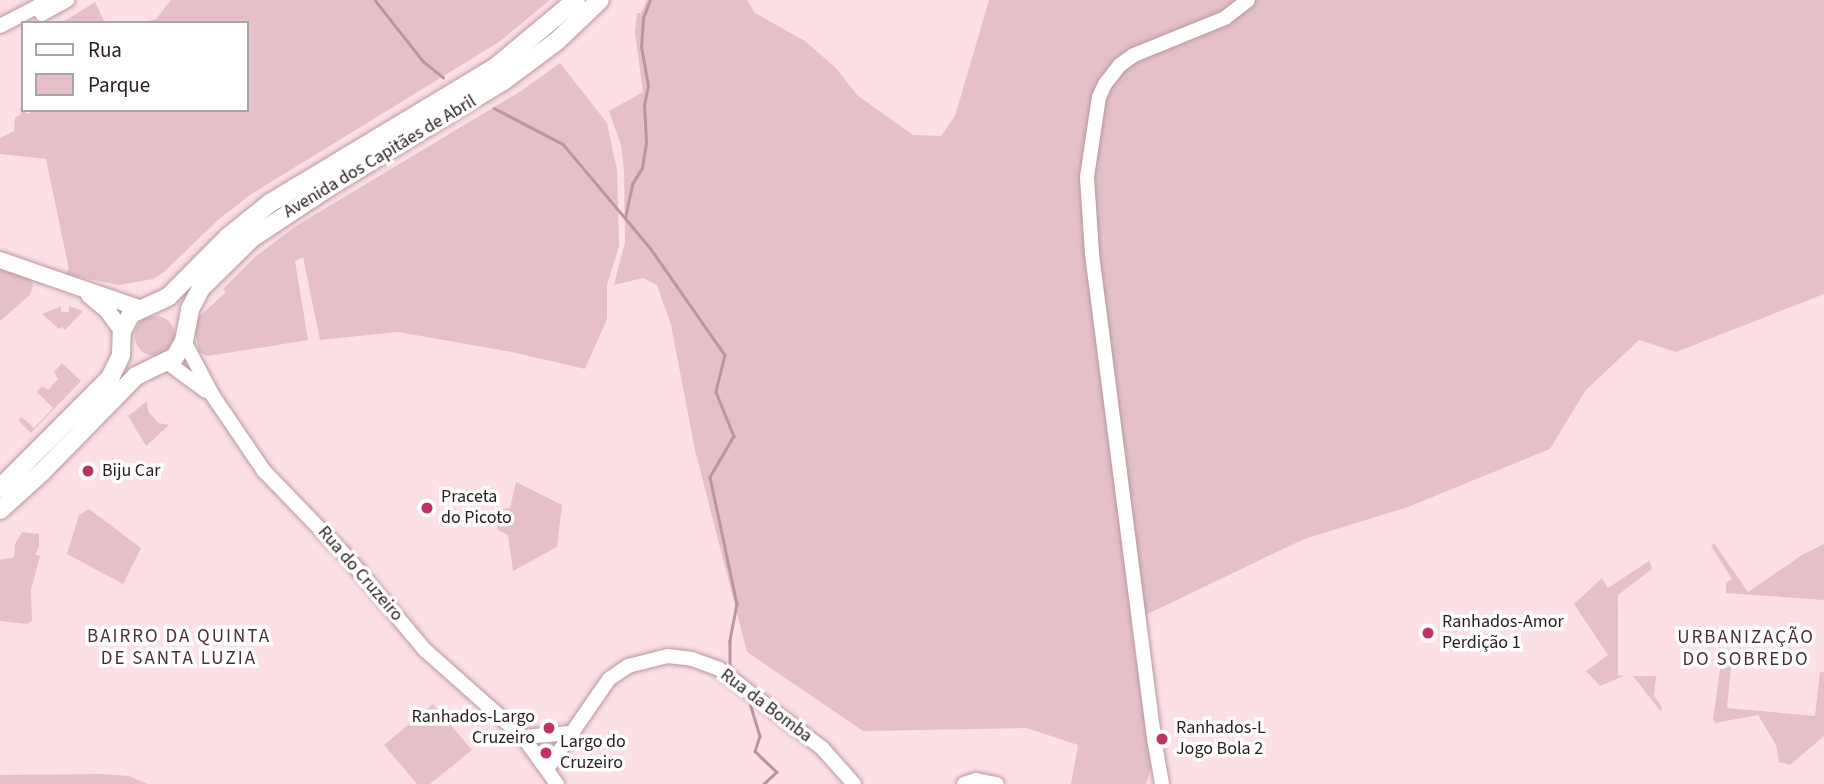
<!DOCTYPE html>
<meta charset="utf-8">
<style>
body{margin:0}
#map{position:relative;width:1824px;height:784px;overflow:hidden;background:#fddfe6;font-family:"Source Sans 3",sans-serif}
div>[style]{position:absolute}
.green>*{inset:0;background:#e5c0c8}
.round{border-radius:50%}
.stream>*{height:2.5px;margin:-1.25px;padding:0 1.25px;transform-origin:1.25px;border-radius:1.25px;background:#bb969e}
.roads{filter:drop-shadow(0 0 2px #b9979f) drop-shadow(0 0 2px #b9979f)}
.tertiary>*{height:14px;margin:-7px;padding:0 7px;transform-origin:7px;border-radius:7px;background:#fff}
.secondary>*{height:16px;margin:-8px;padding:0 8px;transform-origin:8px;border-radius:8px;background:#fff}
.primary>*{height:18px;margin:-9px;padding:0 9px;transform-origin:9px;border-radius:9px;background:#fff}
.dots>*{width:19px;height:19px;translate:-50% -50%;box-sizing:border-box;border:4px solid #fff;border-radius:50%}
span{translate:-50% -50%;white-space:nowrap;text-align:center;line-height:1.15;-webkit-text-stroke:7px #fff;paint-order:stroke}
.street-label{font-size:18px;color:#291c1f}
.poi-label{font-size:18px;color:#291c1f}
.left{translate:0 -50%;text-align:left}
.right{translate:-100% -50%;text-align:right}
.neighbourhood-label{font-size:19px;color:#4b2f36;letter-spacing:2px}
.legend{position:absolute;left:21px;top:21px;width:228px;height:91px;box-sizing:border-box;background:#fff;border:2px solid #a9a4a5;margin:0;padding:9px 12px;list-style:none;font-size:21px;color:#291c1f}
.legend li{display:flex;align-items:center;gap:14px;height:35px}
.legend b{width:35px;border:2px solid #a9a4a5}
</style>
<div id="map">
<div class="green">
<i style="clip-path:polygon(171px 0,550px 0,499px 42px,250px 195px,218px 220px,164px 272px,153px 279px,119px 285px,65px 274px,69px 269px,46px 159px,0 154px,0 138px,14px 131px,15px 118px,21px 114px,20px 107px,28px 114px,35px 110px,247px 110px,247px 23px,141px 23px,156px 19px)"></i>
<i style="clip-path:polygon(647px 0,747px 0,755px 13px,805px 41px,836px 68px,857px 95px,913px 135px,941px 136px,955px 116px,989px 0,1824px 0,1824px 294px,1676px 352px,1639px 340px,1585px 391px,1550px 449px,1408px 507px,1304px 539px,1131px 622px,1151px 768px,1146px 784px,1071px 784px,1078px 745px,1027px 728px,863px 731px,747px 652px,695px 450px,671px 325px,657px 285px,643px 278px,614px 285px,625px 242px,624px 171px,621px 145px,609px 111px,643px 92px,635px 33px,637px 13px,641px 13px)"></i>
<i style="clip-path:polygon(95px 2px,105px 23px,60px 23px,76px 14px)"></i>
<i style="clip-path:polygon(560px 63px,607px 123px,617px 170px,619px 246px,607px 285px,607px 319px,585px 369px,512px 352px,398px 332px,320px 340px,303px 257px,295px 261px,308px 340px,208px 356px,199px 352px,195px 332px,198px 318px,226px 292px,223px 289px,256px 256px,296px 226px,521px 91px)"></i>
<i style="clip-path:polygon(0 266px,29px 277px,33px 286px,30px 295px,0 321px)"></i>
<i style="clip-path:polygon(61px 306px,61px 312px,69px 312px,69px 306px,83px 311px,65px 330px,62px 327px,59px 329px,42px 314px)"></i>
<i class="round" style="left:135px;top:316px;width:40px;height:40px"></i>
<i style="clip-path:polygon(62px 363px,81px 381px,31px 433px,0 402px,18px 420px,22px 417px,34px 428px,53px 408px,37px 392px,42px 386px,48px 390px,58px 379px,54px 372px)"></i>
<i style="clip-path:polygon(147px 401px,148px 411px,158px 423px,169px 425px,146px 446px,128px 416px)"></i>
<i style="clip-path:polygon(516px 482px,562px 505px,557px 547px,513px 571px,508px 535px,498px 530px,495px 522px,467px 519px,467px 515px,495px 517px,501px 509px,510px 508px)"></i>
<i style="clip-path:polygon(89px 509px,141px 548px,123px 584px,67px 554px,79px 515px)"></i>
<i style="clip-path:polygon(22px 532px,39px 534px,39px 547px,35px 555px,40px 556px,31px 590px,32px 621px,27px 624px,0 621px,0 560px,14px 557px,15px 544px)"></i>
<i style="clip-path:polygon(1714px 543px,1748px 592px,1802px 555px,1824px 544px,1824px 600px,1726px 593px,1726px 583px,1732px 579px,1711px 546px)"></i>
<i style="clip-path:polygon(1649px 561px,1652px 569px,1618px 595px,1618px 675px,1624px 676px,1600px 686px,1586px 671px,1608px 655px,1574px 604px,1602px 578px,1608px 588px)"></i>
<i style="clip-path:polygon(1721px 663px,1731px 664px,1727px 708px,1815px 716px,1820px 672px,1824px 672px,1824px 736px,1790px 765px,1779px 762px,1776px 745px,1758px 715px,1715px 723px,1713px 719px)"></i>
<i style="clip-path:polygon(1633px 676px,1656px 676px,1654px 696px,1662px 707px,1661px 712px)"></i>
<i style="clip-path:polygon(433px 704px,472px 750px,430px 784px,417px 784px,384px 745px)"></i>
<i style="clip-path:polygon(102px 774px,129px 776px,148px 784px,0 784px,0 775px)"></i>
</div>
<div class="stream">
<i style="left:375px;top:0;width:78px;rotate:51.8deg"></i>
<i style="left:423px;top:61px;width:26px;rotate:39deg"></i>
<i style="left:494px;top:108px;width:78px;rotate:27.6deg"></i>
<i style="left:563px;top:144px;width:137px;rotate:50deg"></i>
<i style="left:651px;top:249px;width:129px;rotate:55.1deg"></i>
<i style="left:725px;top:355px;width:38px;rotate:104deg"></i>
<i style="left:716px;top:392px;width:48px;rotate:67.8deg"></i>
<i style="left:734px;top:436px;width:48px;rotate:120.3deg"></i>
<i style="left:710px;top:477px;width:130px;rotate:78deg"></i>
<i style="left:737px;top:604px;width:38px;rotate:101deg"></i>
<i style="left:730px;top:641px;width:24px;rotate:90deg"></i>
<i style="left:730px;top:665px;width:10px;rotate:61deg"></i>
<i style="left:625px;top:218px;width:35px;rotate:-78deg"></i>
<i style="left:632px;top:184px;width:19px;rotate:-58deg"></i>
<i style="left:642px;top:168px;width:26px;rotate:-81deg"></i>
<i style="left:646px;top:142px;width:37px;rotate:-93deg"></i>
<i style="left:644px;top:105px;width:19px;rotate:-78deg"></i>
<i style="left:648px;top:86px;width:39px;rotate:-100deg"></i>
<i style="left:641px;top:48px;width:30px;rotate:-86deg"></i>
<i style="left:643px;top:18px;width:19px;rotate:-69deg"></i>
<i style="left:749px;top:700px;width:38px;rotate:73deg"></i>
<i style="left:760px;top:736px;width:16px;rotate:108deg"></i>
<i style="left:755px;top:751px;width:30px;rotate:44deg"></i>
<i style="left:777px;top:772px;width:18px;rotate:137deg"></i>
</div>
<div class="roads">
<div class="tertiary">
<i style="left:42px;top:14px;width:29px;rotate:-29deg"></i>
<i style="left:0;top:26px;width:56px;rotate:-27.5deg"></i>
<i style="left:184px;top:341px;width:62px;rotate:62.2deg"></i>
<i style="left:213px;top:396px;width:91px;rotate:55.8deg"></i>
<i style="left:264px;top:471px;width:121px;rotate:46deg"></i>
<i style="left:348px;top:558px;width:120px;rotate:50.1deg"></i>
<i style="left:425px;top:650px;width:131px;rotate:41.6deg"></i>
<i style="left:523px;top:737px;width:58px;rotate:54.1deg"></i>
<i style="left:168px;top:363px;width:47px;rotate:36.4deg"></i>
<i style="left:523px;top:737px;width:48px;rotate:-4.8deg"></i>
<i style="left:547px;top:769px;width:109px;rotate:-55.4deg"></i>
<i style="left:609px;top:679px;width:23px;rotate:-34deg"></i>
<i style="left:628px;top:666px;width:41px;rotate:-14deg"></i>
<i style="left:668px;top:656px;width:24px;rotate:7deg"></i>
<i style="left:692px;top:659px;width:29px;rotate:20deg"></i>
<i style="left:719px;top:669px;width:130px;rotate:37.5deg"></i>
<i style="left:822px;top:748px;width:48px;rotate:48.4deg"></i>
<i style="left:964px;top:784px;width:13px;rotate:-18deg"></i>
<i style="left:976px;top:780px;width:21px;rotate:11deg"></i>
<i style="left:1162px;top:784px;width:47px;rotate:-99.9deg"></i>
<i style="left:1154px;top:738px;width:489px;rotate:-97.3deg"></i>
<i style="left:1092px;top:253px;width:76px;rotate:-93.8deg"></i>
<i style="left:1087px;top:177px;width:81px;rotate:-81.5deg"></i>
<i style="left:1099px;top:97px;width:14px;rotate:-65deg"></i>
<i style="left:1105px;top:84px;width:24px;rotate:-52deg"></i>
<i style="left:1120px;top:65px;width:17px;rotate:-36deg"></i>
<i style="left:1134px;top:55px;width:98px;rotate:-22.1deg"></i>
<i style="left:1225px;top:18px;width:29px;rotate:-38deg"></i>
</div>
<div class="secondary">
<i style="left:0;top:260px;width:147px;rotate:19.1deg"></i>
<i style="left:89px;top:295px;width:23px;rotate:40deg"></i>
<i style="left:107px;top:310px;width:26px;rotate:54deg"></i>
</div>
<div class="primary">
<i style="left:0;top:488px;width:156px;rotate:-45deg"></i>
<i style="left:110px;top:378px;width:25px;rotate:-64deg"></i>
<i style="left:121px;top:355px;width:24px;rotate:-88deg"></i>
<i style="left:122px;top:331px;width:19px;rotate:-62deg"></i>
<i style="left:131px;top:314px;width:41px;rotate:-24.7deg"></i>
<i style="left:168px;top:297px;width:86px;rotate:-45deg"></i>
<i style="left:229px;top:236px;width:53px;rotate:-38.8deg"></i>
<i style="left:270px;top:203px;width:265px;rotate:-31.1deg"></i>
<i style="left:497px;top:66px;width:103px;rotate:-39.9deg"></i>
<i style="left:0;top:510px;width:57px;rotate:-42.1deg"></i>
<i style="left:42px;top:472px;width:134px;rotate:-45.6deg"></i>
<i style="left:136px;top:376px;width:43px;rotate:-26deg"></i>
<i style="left:175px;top:357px;width:18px;rotate:-61deg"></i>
<i style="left:184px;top:341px;width:33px;rotate:-79deg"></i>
<i style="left:190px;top:309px;width:24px;rotate:-62deg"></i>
<i style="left:201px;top:288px;width:71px;rotate:-44.4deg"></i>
<i style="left:252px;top:238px;width:92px;rotate:-33.5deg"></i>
<i style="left:329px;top:187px;width:202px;rotate:-31.3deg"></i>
<i style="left:502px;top:82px;width:69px;rotate:-36.7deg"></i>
<i style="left:557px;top:41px;width:59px;rotate:-43.6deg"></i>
</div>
</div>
<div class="dots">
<i style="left:88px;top:471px;background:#be3267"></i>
<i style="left:427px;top:508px;background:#be3267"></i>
<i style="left:1428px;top:633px;background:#be3267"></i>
<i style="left:549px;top:728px;background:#be3267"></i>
<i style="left:1162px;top:739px;background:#be3267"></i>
<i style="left:546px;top:753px;background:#be3267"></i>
</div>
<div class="street-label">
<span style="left:380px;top:157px;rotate:-31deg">Avenida dos Capitães de Abril</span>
<span style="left:360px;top:574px;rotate:49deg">Rua do Cruzeiro</span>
<span style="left:766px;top:706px;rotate:37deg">Rua da Bomba</span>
</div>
<div class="poi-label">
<span class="left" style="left:102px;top:471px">Biju Car</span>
<span class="left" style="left:441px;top:508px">Praceta<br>do Picoto</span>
<span class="left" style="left:1442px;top:633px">Ranhados-Amor<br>Perdição 1</span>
<span class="right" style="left:535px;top:728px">Ranhados-Largo<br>Cruzeiro</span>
<span class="left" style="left:1176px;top:739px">Ranhados-L<br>Jogo Bola 2</span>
<span class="left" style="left:560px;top:753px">Largo do<br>Cruzeiro</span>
</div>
<div class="neighbourhood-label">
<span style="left:179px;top:648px">BAIRRO DA QUINTA<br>DE SANTA LUZIA</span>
<span style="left:1746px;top:649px">URBANIZAÇÃO<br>DO SOBREDO</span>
</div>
<ul class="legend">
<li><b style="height:9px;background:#fff"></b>Rua</li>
<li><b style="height:19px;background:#e5c0c8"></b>Parque</li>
</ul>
</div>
